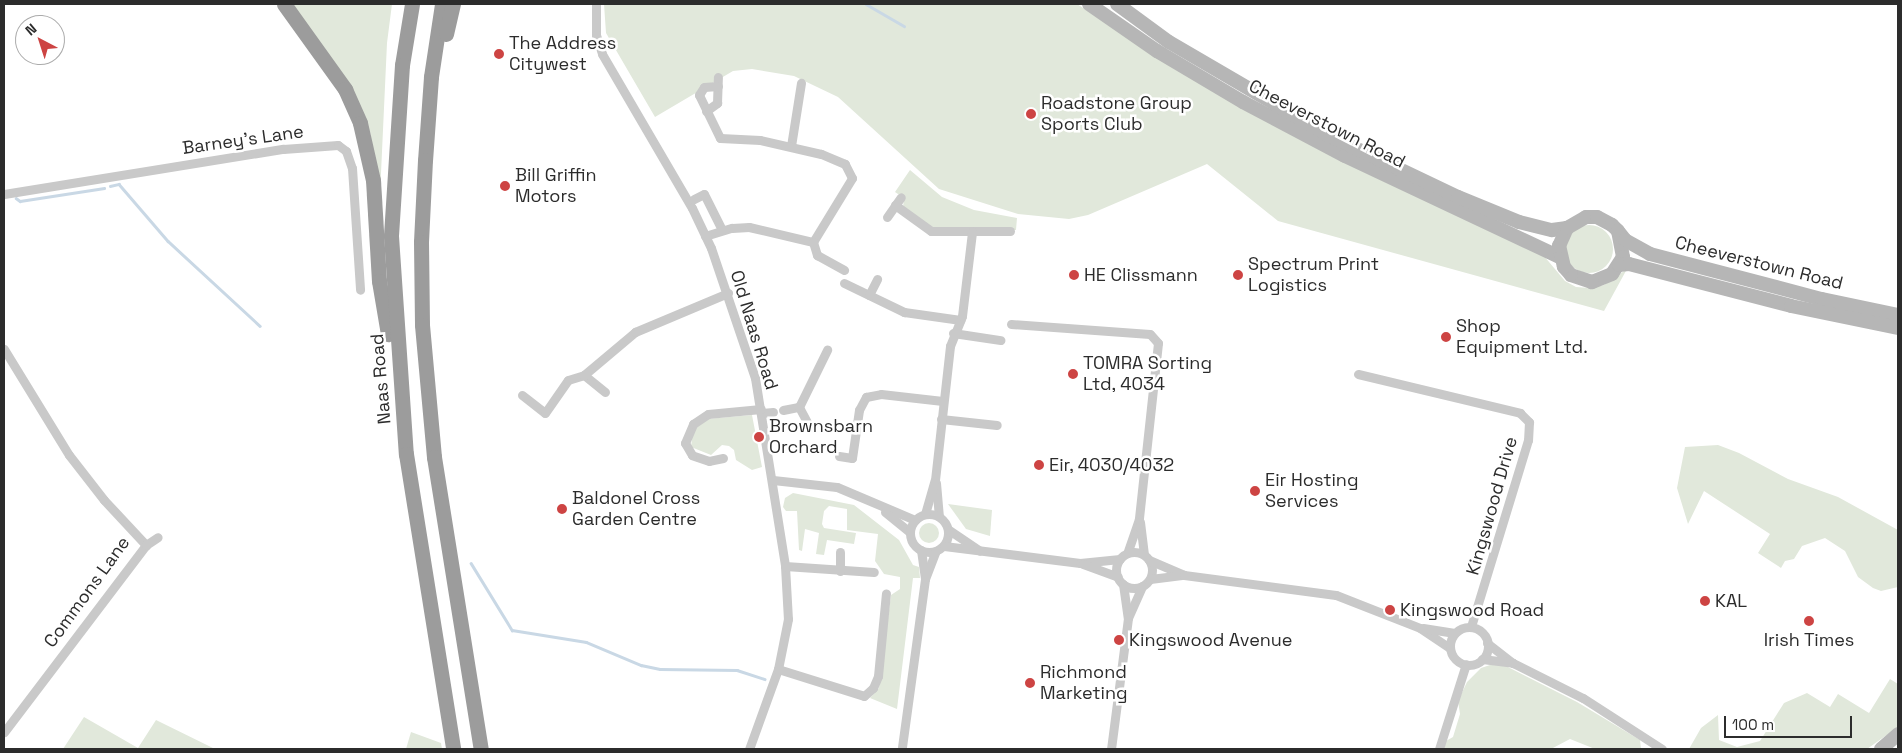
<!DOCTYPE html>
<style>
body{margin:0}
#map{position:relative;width:1902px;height:753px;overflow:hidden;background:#fff;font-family:"Space Grotesk",sans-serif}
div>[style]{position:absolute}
.green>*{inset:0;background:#e1e8db}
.round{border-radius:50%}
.stream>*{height:2.5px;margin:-1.25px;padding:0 1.25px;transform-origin:1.25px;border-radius:1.25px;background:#c9d8e5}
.minor>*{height:9px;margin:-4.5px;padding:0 4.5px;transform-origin:4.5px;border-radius:4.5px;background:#c9c9c9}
.minor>.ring{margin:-4.5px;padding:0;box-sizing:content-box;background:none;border:9px solid #c9c9c9;border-radius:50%}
.secondary>*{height:14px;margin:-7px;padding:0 7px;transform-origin:7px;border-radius:7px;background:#b6b6b6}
.trunk>*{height:15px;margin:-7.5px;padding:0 7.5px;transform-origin:7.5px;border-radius:7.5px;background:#9c9c9c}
.dots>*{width:14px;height:14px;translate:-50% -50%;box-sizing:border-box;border:2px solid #fff;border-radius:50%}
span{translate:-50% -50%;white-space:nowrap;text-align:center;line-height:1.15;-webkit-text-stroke:5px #fff;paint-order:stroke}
.poi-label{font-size:18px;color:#2c2c2c}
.left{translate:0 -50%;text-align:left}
.street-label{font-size:18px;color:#2c2c2c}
.frame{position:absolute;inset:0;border:5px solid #2c2c2c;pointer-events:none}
.north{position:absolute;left:15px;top:15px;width:50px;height:50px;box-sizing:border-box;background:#fff;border:1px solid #ababab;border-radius:50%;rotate:320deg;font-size:14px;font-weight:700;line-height:20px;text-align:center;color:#2c2c2c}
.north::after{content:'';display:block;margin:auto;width:18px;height:22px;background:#cd4443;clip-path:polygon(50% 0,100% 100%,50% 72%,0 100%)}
.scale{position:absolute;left:1724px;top:716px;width:128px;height:22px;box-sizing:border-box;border:2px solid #2c2c2c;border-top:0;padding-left:6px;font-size:15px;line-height:18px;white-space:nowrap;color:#2c2c2c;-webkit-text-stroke:4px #fff;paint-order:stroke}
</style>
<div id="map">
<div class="green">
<i style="clip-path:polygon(289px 4px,392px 4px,387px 43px,380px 195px,370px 132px)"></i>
<i style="clip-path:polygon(604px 4px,1077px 4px,1097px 17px,1544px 256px,1565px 281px,1576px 287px,1590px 288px,1604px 285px,1627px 269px,1604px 311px,1278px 221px,1207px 164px,1088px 215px,1069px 219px,1018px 214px,939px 189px,838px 97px,794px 76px,752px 69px,733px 71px,655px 117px,606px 33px)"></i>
<i style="clip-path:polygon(910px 170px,942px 197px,974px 210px,1017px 218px,1016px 230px,938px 229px,927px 225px,903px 208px,904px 198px,895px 192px)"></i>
<i class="round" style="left:1565px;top:225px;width:48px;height:48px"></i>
<i style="clip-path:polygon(752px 415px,762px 467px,752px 470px,736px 460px,734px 450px,729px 446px,722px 445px,711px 455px,691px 447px,693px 430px,707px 419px)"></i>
<i style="clip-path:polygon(1718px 445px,1739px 453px,1788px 479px,1838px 497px,1898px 530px,1898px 587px,1881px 591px,1873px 588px,1858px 577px,1845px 551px,1825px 538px,1802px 546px,1794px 559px,1785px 561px,1781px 568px,1758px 553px,1770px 534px,1704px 491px,1688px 524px,1677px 488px,1685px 447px)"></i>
<i style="clip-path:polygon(793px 493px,854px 505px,899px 540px,913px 565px,919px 567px,920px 578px,913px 578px,897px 709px,870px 698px,879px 688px,891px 595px,900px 589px,900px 577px,884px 574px,875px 561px,878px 534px,847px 530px,847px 509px,829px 506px,824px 511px,822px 524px,824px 528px,856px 533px,854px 544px,827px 540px,824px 555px,816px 554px,819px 533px,805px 529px,802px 551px,799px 550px,797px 511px,786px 511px,783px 507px,785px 498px)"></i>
<i style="clip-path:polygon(948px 504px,992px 510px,990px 536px,966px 529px)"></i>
<i class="round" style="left:919px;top:523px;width:20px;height:20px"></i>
<i style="clip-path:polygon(1493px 664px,1506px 666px,1577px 702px,1640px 740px,1641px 749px,1595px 749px,1570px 739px,1551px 749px,1444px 749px,1446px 741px,1453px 737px,1460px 714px,1458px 701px,1467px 682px,1481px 668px)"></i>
<i style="clip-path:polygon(1890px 679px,1898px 684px,1898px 727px,1867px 749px,1689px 749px,1701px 728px,1718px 715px,1719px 740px,1737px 747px,1760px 741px,1784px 703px,1807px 693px,1830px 707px,1838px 694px,1869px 713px)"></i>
<i style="clip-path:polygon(84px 717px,138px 748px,156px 720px,215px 749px,63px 749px)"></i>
<i style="clip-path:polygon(411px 732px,441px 743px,442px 749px,406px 749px)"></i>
</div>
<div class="stream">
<i style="left:866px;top:4px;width:44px;rotate:30.1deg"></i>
<i style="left:110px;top:186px;width:9px;rotate:-13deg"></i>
<i style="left:119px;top:184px;width:75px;rotate:49.3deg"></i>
<i style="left:168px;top:241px;width:125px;rotate:42.7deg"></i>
<i style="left:16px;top:198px;width:5px;rotate:37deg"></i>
<i style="left:20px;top:201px;width:85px;rotate:-8.8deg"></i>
<i style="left:471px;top:563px;width:79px;rotate:58.5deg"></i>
<i style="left:512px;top:630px;width:75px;rotate:9.2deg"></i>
<i style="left:586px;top:642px;width:60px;rotate:22.7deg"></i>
<i style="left:641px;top:665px;width:19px;rotate:12deg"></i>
<i style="left:660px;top:669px;width:77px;rotate:0.7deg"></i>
<i style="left:737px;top:670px;width:29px;rotate:18deg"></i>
</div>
<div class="minor">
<i style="left:596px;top:4px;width:31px;rotate:90deg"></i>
<i style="left:596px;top:35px;width:20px;rotate:72deg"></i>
<i style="left:602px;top:54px;width:178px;rotate:59.7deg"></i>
<i style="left:692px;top:208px;width:44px;rotate:64.6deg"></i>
<i style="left:711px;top:248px;width:137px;rotate:71.3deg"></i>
<i style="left:755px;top:378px;width:190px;rotate:80.9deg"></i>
<i style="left:785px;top:566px;width:53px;rotate:86.8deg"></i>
<i style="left:788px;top:619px;width:51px;rotate:101.3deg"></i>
<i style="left:778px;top:669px;width:85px;rotate:109.9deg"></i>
<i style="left:706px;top:111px;width:14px;rotate:-36deg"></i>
<i style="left:717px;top:103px;width:26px;rotate:-88deg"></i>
<i style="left:791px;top:146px;width:64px;rotate:-81deg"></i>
<i style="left:4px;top:194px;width:283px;rotate:-9.2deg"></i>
<i style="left:283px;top:149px;width:55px;rotate:-4.2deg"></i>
<i style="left:338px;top:145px;width:10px;rotate:37deg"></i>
<i style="left:346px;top:151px;width:18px;rotate:71deg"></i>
<i style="left:352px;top:168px;width:122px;rotate:86.2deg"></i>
<i style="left:694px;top:199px;width:11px;rotate:-27deg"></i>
<i style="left:704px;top:194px;width:40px;rotate:63.4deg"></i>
<i style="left:895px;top:205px;width:44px;rotate:35.8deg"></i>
<i style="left:931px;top:231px;width:79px"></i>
<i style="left:887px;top:217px;width:24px;rotate:-55deg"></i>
<i style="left:705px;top:236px;width:28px;rotate:-17deg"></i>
<i style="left:732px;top:228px;width:17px;rotate:-3deg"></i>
<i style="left:749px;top:227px;width:66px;rotate:13.2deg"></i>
<i style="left:813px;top:242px;width:75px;rotate:-58.6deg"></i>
<i style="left:852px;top:178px;width:16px;rotate:-117deg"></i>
<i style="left:845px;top:164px;width:26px;rotate:-157deg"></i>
<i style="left:821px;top:154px;width:63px;rotate:-167.1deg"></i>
<i style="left:760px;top:140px;width:40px;rotate:-177.1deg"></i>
<i style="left:720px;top:138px;width:48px;rotate:-116deg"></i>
<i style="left:699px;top:95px;width:9px;rotate:-58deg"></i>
<i style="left:704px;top:87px;width:14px;rotate:-4deg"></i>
<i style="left:813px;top:242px;width:14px;rotate:73deg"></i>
<i style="left:817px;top:255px;width:31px;rotate:29deg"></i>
<i style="left:844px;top:283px;width:67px;rotate:25.8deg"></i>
<i style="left:904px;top:312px;width:57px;rotate:8.1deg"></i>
<i style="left:869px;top:295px;width:18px;rotate:-63deg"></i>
<i style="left:1011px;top:324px;width:139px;rotate:4.1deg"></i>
<i style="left:1150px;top:334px;width:12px;rotate:48deg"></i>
<i style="left:1158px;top:343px;width:177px;rotate:96.2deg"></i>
<i style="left:1139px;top:519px;width:36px;rotate:109deg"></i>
<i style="left:953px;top:333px;width:48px;rotate:8.5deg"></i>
<i style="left:4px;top:349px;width:124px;rotate:58.5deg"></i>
<i style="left:69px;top:455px;width:57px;rotate:52.1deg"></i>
<i style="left:104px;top:500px;width:62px;rotate:47deg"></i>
<i style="left:146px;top:545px;width:235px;rotate:127.2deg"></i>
<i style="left:1358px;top:374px;width:167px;rotate:13.5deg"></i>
<i style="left:1520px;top:413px;width:13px;rotate:45deg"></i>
<i style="left:1529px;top:422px;width:18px;rotate:93deg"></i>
<i style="left:1528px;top:440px;width:195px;rotate:107deg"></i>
<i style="left:584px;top:375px;width:27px;rotate:39deg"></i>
<i style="left:522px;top:395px;width:29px;rotate:38deg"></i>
<i style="left:545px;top:413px;width:40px;rotate:-55.1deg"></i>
<i style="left:568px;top:380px;width:17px;rotate:-17deg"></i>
<i style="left:584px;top:375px;width:67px;rotate:-40.1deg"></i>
<i style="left:635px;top:332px;width:101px;rotate:-22.8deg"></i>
<i style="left:783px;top:410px;width:16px;rotate:-11deg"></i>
<i style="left:762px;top:413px;width:11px;rotate:-5deg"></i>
<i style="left:941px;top:419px;width:56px;rotate:6.1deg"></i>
<i style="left:807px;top:422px;width:17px;rotate:-118deg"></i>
<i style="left:799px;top:407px;width:64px;rotate:-63.8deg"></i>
<i style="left:839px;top:456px;width:13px;rotate:9deg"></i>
<i style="left:852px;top:458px;width:49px;rotate:-81.7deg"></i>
<i style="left:859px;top:410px;width:15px;rotate:-62deg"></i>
<i style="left:866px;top:397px;width:15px;rotate:-11deg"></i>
<i style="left:881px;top:394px;width:62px;rotate:6.4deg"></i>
<i style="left:723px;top:458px;width:14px;rotate:168deg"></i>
<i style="left:709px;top:461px;width:18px;rotate:-161deg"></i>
<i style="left:692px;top:455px;width:14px;rotate:-120deg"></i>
<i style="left:685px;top:443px;width:21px;rotate:-67deg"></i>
<i style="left:693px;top:424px;width:18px;rotate:-34deg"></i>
<i style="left:708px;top:414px;width:53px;rotate:-5.4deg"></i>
<i style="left:773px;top:480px;width:64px;rotate:6.2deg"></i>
<i style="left:837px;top:487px;width:85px;rotate:22.9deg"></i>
<i style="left:936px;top:483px;width:33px;rotate:85deg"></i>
<i style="left:885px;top:512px;width:32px;rotate:39deg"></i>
<i class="ring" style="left:910px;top:514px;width:29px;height:29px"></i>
<i style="left:925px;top:514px;width:35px;rotate:-74deg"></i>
<i style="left:935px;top:480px;width:135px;rotate:-83.6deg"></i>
<i style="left:950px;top:346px;width:32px;rotate:-68deg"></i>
<i style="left:962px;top:316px;width:85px;rotate:-83.2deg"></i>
<i style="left:1140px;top:522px;width:32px;rotate:83deg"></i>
<i style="left:949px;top:530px;width:37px;rotate:34deg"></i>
<i style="left:146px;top:545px;width:14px;rotate:-34deg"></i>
<i style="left:944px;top:546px;width:137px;rotate:7.1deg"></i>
<i style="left:1080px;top:563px;width:40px;rotate:-5.7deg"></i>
<i style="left:921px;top:550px;width:29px;rotate:82deg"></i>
<i class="ring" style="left:1116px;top:552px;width:27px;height:27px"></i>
<i style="left:1149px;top:560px;width:38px;rotate:23deg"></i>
<i style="left:1083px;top:564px;width:37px;rotate:20deg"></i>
<i style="left:785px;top:566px;width:89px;rotate:3.9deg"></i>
<i style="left:840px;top:571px;width:19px;rotate:-90deg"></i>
<i style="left:1150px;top:579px;width:34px;rotate:-7deg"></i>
<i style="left:1184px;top:575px;width:153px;rotate:7.5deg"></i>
<i style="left:1336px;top:595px;width:90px;rotate:21.4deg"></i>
<i style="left:1420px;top:628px;width:36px;rotate:34deg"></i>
<i style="left:1123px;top:584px;width:34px;rotate:82deg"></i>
<i class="ring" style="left:1450px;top:627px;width:29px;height:29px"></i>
<i style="left:1423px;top:628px;width:32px;rotate:9deg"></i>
<i style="left:1487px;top:643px;width:33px;rotate:38deg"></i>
<i style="left:1513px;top:663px;width:78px;rotate:26.6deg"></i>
<i style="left:1583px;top:698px;width:94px;rotate:32.8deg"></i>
<i style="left:1482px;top:659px;width:31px;rotate:7deg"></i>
<i style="left:778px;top:669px;width:90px;rotate:17.4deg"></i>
<i style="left:864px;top:696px;width:12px;rotate:-42deg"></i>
<i style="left:873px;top:688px;width:13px;rotate:-67deg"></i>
<i style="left:878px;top:676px;width:83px;rotate:-84.5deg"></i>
<i style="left:902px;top:747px;width:170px;rotate:-82.2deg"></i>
<i style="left:925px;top:579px;width:30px;rotate:-69deg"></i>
<i style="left:1111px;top:749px;width:132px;rotate:-82.6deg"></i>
<i style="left:1128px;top:618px;width:35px;rotate:-66deg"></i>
<i style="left:1439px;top:749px;width:89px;rotate:-72.4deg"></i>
</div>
<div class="secondary">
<i style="left:1089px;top:4px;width:83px;rotate:34.7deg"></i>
<i style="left:1157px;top:51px;width:100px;rotate:30.7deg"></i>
<i style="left:1243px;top:102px;width:115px;rotate:27.9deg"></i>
<i style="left:1345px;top:156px;width:238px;rotate:25.2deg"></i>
<i style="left:1117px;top:4px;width:64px;rotate:36.2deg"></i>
<i style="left:1169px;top:42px;width:184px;rotate:30.3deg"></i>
<i style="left:1328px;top:135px;width:144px;rotate:25.5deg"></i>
<i style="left:1458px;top:197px;width:66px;rotate:22.3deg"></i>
<i style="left:1519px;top:222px;width:34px;rotate:14deg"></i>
<i style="left:1552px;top:230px;width:15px;rotate:-8deg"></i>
<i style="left:1618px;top:231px;width:26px;rotate:79deg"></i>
<i style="left:1623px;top:257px;width:20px;rotate:123deg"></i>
<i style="left:1612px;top:274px;width:22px;rotate:158deg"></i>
<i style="left:1592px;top:282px;width:22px;rotate:-162deg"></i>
<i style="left:1571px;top:275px;width:11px;rotate:-131deg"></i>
<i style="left:1564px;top:267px;width:22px;rotate:-103deg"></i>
<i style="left:1559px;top:246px;width:20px;rotate:-66deg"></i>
<i style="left:1567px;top:228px;width:22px;rotate:-30deg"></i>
<i style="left:1586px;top:217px;width:11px"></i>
<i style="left:1597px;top:217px;width:17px;rotate:28deg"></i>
<i style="left:1612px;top:225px;width:8px;rotate:45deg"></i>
<i style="left:1618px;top:231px;width:11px;rotate:52deg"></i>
<i style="left:1625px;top:240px;width:29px;rotate:29deg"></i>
<i style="left:1650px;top:254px;width:178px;rotate:14.7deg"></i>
<i style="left:1822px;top:299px;width:78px;rotate:11.9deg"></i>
<i style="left:1619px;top:265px;width:10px;rotate:-6deg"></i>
<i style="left:1629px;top:264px;width:167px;rotate:14.5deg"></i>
<i style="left:1791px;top:306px;width:109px;rotate:11.6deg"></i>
<i style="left:1881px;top:749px;width:23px;rotate:-41deg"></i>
</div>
<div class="trunk">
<i style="left:284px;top:4px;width:105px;rotate:54.3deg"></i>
<i style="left:345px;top:89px;width:37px;rotate:66deg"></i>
<i style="left:360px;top:123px;width:58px;rotate:77.2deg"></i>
<i style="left:373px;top:180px;width:101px;rotate:86.6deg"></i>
<i style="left:379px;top:281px;width:54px;rotate:80.4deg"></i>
<i style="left:412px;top:4px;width:62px;rotate:99.3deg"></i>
<i style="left:402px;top:65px;width:171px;rotate:93.7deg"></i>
<i style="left:391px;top:236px;width:219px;rotate:86.1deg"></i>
<i style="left:406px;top:454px;width:299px;rotate:80.9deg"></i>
<i style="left:442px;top:4px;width:74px;rotate:98.6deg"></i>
<i style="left:431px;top:77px;width:83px;rotate:94.1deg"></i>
<i style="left:425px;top:160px;width:82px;rotate:92.8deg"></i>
<i style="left:421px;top:242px;width:83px;rotate:89.3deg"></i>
<i style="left:422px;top:325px;width:133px;rotate:84.8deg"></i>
<i style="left:434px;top:457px;width:296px;rotate:80.9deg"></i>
<i style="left:446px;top:34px;width:31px;rotate:-77deg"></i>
</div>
<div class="dots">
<i style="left:499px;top:54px;background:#cd4443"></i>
<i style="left:1031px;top:114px;background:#cd4443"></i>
<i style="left:505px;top:186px;background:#cd4443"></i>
<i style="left:1074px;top:275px;background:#cd4443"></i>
<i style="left:1238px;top:275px;background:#cd4443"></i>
<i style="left:1446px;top:337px;background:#cd4443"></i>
<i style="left:1073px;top:374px;background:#cd4443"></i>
<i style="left:759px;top:437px;background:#cd4443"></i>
<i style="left:1039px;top:465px;background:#cd4443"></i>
<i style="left:1255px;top:491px;background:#cd4443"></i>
<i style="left:562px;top:509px;background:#cd4443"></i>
<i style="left:1705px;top:601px;background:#cd4443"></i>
<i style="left:1390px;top:610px;background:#cd4443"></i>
<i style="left:1809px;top:621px;background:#cd4443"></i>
<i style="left:1119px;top:640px;background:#cd4443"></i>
<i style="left:1030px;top:683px;background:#cd4443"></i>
</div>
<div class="poi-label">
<span class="left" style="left:509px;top:54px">The Address<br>Citywest</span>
<span class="left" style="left:1041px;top:114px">Roadstone Group<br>Sports Club</span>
<span class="left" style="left:515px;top:186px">Bill Griffin<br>Motors</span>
<span class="left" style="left:1248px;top:275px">Spectrum Print<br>Logistics</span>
<span class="left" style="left:1084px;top:275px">HE Clissmann</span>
<span class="left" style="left:1456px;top:337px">Shop<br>Equipment Ltd.</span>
<span class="left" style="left:1083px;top:374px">TOMRA Sorting<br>Ltd, 4034</span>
<span class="left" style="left:769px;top:437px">Brownsbarn<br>Orchard</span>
<span class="left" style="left:1049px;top:465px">Eir, 4030/4032</span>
<span class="left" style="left:1265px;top:491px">Eir Hosting<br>Services</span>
<span class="left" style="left:572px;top:509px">Baldonel Cross<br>Garden Centre</span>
<span class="left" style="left:1715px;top:601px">KAL</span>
<span class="left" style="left:1400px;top:610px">Kingswood Road</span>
<span class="left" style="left:1129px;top:640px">Kingswood Avenue</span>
<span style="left:1809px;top:640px">Irish Times</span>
<span class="left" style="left:1040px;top:683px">Richmond<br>Marketing</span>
</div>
<div class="street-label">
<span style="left:1327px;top:124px;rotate:27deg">Cheeverstown Road</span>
<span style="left:243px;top:140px;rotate:-8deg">Barney's Lane</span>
<span style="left:1759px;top:263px;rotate:14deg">Cheeverstown Road</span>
<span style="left:754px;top:330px;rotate:73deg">Old Naas Road</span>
<span style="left:381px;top:379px;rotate:-95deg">Naas Road</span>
<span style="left:1492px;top:506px;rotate:-74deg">Kingswood Drive</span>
<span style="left:87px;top:592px;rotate:-54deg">Commons Lane</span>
</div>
<div class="frame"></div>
<div class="north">N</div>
<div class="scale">100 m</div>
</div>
